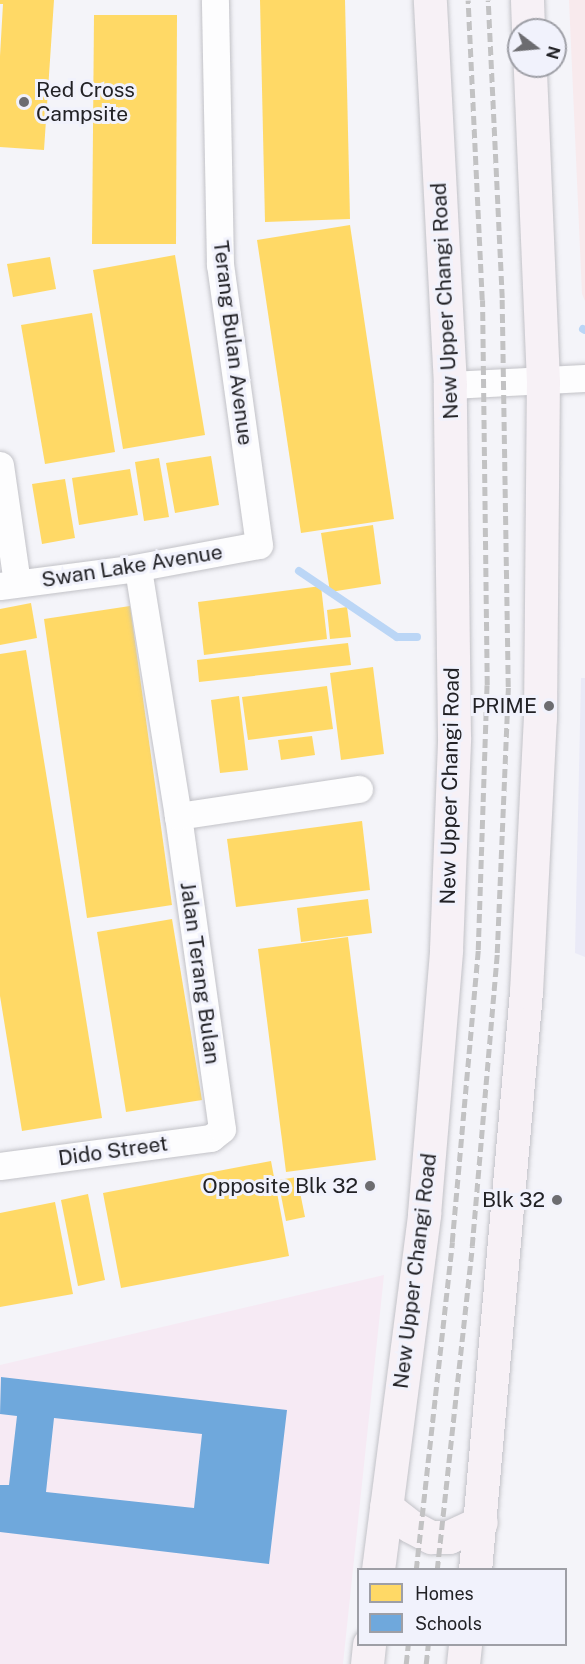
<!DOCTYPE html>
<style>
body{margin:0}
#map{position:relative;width:585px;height:1664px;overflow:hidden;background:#f4f4f9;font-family:"Public Sans",sans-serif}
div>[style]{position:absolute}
.built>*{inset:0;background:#eaeaf7}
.industrial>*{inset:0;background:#f8eaed}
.education>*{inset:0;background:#f6eaf4}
.homes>*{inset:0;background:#ffd966}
.schools>*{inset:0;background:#6fa8dc}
.stream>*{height:8px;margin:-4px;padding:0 4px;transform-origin:4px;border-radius:4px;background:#bbd6f6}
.roads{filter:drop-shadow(0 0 2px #c2c2c7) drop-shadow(0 0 2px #c2c2c7)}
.minor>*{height:27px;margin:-13.5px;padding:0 13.5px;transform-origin:13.5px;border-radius:13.5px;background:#fdfdfe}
.primary>*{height:33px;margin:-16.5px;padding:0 16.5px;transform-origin:16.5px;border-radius:16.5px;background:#f7f1f6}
.rail>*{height:4.5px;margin-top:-2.25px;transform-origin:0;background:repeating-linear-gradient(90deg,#c2c2c3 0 9px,transparent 0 13.5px)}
.dots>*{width:16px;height:16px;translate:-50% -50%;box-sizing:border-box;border:3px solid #f1f2fc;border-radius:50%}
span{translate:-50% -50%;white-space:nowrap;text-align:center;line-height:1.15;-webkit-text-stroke:6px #f1f2fc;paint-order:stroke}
.poi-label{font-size:21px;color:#222226}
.left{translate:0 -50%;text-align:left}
.right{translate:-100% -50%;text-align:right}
.street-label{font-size:21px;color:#222226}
.legend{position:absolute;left:357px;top:1568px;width:210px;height:78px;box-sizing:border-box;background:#f1f2fc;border:2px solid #9e9fa6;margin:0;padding:8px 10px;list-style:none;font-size:18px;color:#222226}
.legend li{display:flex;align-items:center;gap:12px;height:30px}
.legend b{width:30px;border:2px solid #9e9fa6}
.north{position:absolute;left:507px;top:18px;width:60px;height:60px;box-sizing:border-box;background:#f1f2fc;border:2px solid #9e9fa6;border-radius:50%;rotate:106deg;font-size:16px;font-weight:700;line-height:24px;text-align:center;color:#222226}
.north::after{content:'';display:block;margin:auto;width:21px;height:27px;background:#6c6c70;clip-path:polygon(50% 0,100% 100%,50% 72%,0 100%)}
</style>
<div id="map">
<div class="built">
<i style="clip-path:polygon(581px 678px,585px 678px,585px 957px,575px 953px)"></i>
</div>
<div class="industrial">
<i style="clip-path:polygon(569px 0,585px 0,585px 301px,582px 294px)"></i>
</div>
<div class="education">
<i style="clip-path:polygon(384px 1275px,343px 1664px,0 1664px,0 1365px)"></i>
</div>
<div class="homes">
<i style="clip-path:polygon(0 0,54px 0,44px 150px,0 147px,0 56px,3px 4px,0 4px)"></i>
<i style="clip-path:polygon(260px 0,345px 0,350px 219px,265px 222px)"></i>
<i style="clip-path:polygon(94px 15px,177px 15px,176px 244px,92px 244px)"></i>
<i style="clip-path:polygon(350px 225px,394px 519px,301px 533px,257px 240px)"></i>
<i style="clip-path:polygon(175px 255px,205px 435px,123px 449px,93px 270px)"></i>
<i style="clip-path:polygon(50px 257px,56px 289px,13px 297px,7px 264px)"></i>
<i style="clip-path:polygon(92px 313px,115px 452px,45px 464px,21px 325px)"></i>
<i style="clip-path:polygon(211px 456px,219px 505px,175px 513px,166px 463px)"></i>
<i style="clip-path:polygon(159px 458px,169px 517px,144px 521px,135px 462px)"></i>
<i style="clip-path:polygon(130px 469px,138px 515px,79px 525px,72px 478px)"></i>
<i style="clip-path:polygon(65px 479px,75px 538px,42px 544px,32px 484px)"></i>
<i style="clip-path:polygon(373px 525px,381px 584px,330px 592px,321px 533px)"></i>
<i style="clip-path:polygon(321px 586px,327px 639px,204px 655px,198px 602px)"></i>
<i style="clip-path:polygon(31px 603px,37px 638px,0 645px,0 609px)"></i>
<i style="clip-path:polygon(130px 606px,172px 905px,87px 918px,44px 619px)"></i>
<i style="clip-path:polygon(347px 607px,351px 637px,330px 639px,327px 610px)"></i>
<i style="clip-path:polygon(348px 643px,351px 665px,199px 682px,197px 660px)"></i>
<i style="clip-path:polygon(26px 650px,102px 1118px,22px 1131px,0 996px,0 654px)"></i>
<i style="clip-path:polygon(373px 667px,384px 754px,341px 760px,330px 673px)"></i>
<i style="clip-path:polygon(327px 686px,333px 729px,248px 740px,242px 697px)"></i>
<i style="clip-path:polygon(239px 696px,248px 770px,220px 773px,211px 700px)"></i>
<i style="clip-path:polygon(312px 736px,315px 755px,281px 760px,278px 740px)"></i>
<i style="clip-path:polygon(362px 821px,370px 890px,236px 907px,227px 839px)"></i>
<i style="clip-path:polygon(368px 899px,372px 933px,301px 942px,297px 908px)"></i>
<i style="clip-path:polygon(172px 919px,202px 1100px,126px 1112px,97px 932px)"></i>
<i style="clip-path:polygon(348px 937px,376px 1160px,286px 1172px,258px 949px)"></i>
<i style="clip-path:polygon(271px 1161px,289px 1256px,121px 1288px,103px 1193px)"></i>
<i style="clip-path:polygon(297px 1177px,305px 1217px,286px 1221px,278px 1180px)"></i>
<i style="clip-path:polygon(88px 1194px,105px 1280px,78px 1286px,61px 1200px)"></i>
<i style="clip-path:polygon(55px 1202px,73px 1294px,0 1307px,0 1213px)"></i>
</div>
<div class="schools">
<i style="clip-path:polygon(evenodd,1px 1377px,287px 1410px,269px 1564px,0 1532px,0 1485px,9px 1485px,17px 1416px,0 1414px,1px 1377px,54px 1418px,202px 1434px,194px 1508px,46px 1492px,54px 1418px)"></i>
</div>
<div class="stream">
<i style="left:583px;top:329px;width:2px;rotate:27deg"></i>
<i style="left:299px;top:571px;width:118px;rotate:34deg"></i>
<i style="left:397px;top:637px;width:20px"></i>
</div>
<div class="roads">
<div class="minor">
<i style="left:450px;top:385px;width:135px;rotate:-3deg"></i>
<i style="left:0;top:465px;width:119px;rotate:81.8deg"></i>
<i style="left:0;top:586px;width:130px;rotate:-7.5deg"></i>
<i style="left:129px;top:569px;width:132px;rotate:-10.5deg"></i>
<i style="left:259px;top:545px;width:283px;rotate:-97.9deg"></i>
<i style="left:220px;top:265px;width:265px;rotate:-91.1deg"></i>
<i style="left:178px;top:816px;width:183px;rotate:-8.5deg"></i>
<i style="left:0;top:1166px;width:213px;rotate:-7.6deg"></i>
<i style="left:211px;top:1138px;width:14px;rotate:-39deg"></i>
<i style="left:222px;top:1129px;width:316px;rotate:-98deg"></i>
<i style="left:178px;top:816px;width:251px;rotate:-99.2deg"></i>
</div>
<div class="primary">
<i style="left:527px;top:0;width:30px;rotate:88deg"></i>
<i style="left:386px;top:1507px;width:31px;rotate:38deg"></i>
<i style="left:410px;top:1526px;width:24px;rotate:28deg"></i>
<i style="left:431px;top:1537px;width:18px"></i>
<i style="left:449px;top:1537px;width:35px;rotate:-25deg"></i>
<i style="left:378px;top:1570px;width:359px;rotate:-82.6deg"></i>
<i style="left:424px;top:1214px;width:265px;rotate:-85.2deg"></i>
<i style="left:446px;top:950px;width:213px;rotate:-87.8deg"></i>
<i style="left:454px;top:737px;width:352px;rotate:-90.7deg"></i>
<i style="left:450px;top:385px;width:386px;rotate:-93deg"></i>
<i style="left:475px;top:1570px;width:580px;rotate:-84.96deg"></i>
<i style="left:526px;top:992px;width:274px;rotate:-87.1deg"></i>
<i style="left:540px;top:718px;width:336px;rotate:-89.5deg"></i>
<i style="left:543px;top:382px;width:316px;rotate:-92.4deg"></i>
<i style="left:367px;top:1664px;width:20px;rotate:-84deg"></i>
<i style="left:463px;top:1664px;width:20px;rotate:-84deg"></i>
</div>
</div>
<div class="rail">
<i style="left:416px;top:1570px;width:330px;rotate:-83.7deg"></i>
<i style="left:452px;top:1242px;width:293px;rotate:-84.9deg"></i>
<i style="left:478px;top:950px;width:265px;rotate:-88.1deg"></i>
<i style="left:487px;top:685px;width:385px;rotate:-90.7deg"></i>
<i style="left:482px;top:300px;width:300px;rotate:-92.7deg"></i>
<i style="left:437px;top:1570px;width:326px;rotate:-83.8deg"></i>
<i style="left:472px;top:1246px;width:294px;rotate:-85.1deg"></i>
<i style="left:497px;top:953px;width:266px;rotate:-87.6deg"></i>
<i style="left:508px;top:687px;width:389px;rotate:-90.9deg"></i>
<i style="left:502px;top:298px;width:298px;rotate:-92.7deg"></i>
<i style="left:406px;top:1664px;width:20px;rotate:-84deg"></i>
<i style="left:426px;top:1664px;width:20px;rotate:-84deg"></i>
</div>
<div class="dots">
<i style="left:24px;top:102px;background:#6c6c70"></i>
<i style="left:549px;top:706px;background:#6c6c70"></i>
<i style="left:370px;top:1186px;background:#6c6c70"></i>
<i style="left:557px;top:1200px;background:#6c6c70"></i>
</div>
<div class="poi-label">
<span class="left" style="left:36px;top:102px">Red Cross<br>Campsite</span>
<span class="right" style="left:537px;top:706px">PRIME</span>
<span class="right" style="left:358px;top:1186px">Opposite Blk 32</span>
<span class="right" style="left:545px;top:1200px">Blk 32</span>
</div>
<div class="street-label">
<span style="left:445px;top:301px;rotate:-93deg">New Upper Changi Road</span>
<span style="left:233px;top:343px;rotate:83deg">Terang Bulan Avenue</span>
<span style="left:132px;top:566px;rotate:-9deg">Swan Lake Avenue</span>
<span style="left:450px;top:786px;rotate:-89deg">New Upper Changi Road</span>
<span style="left:200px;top:973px;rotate:82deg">Jalan Terang Bulan</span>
<span style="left:113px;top:1151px;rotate:-8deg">Dido Street</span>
<span style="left:415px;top:1271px;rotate:-83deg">New Upper Changi Road</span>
</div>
<ul class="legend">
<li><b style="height:16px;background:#ffd966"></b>Homes</li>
<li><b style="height:16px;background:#6fa8dc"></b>Schools</li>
</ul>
<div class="north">N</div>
</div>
